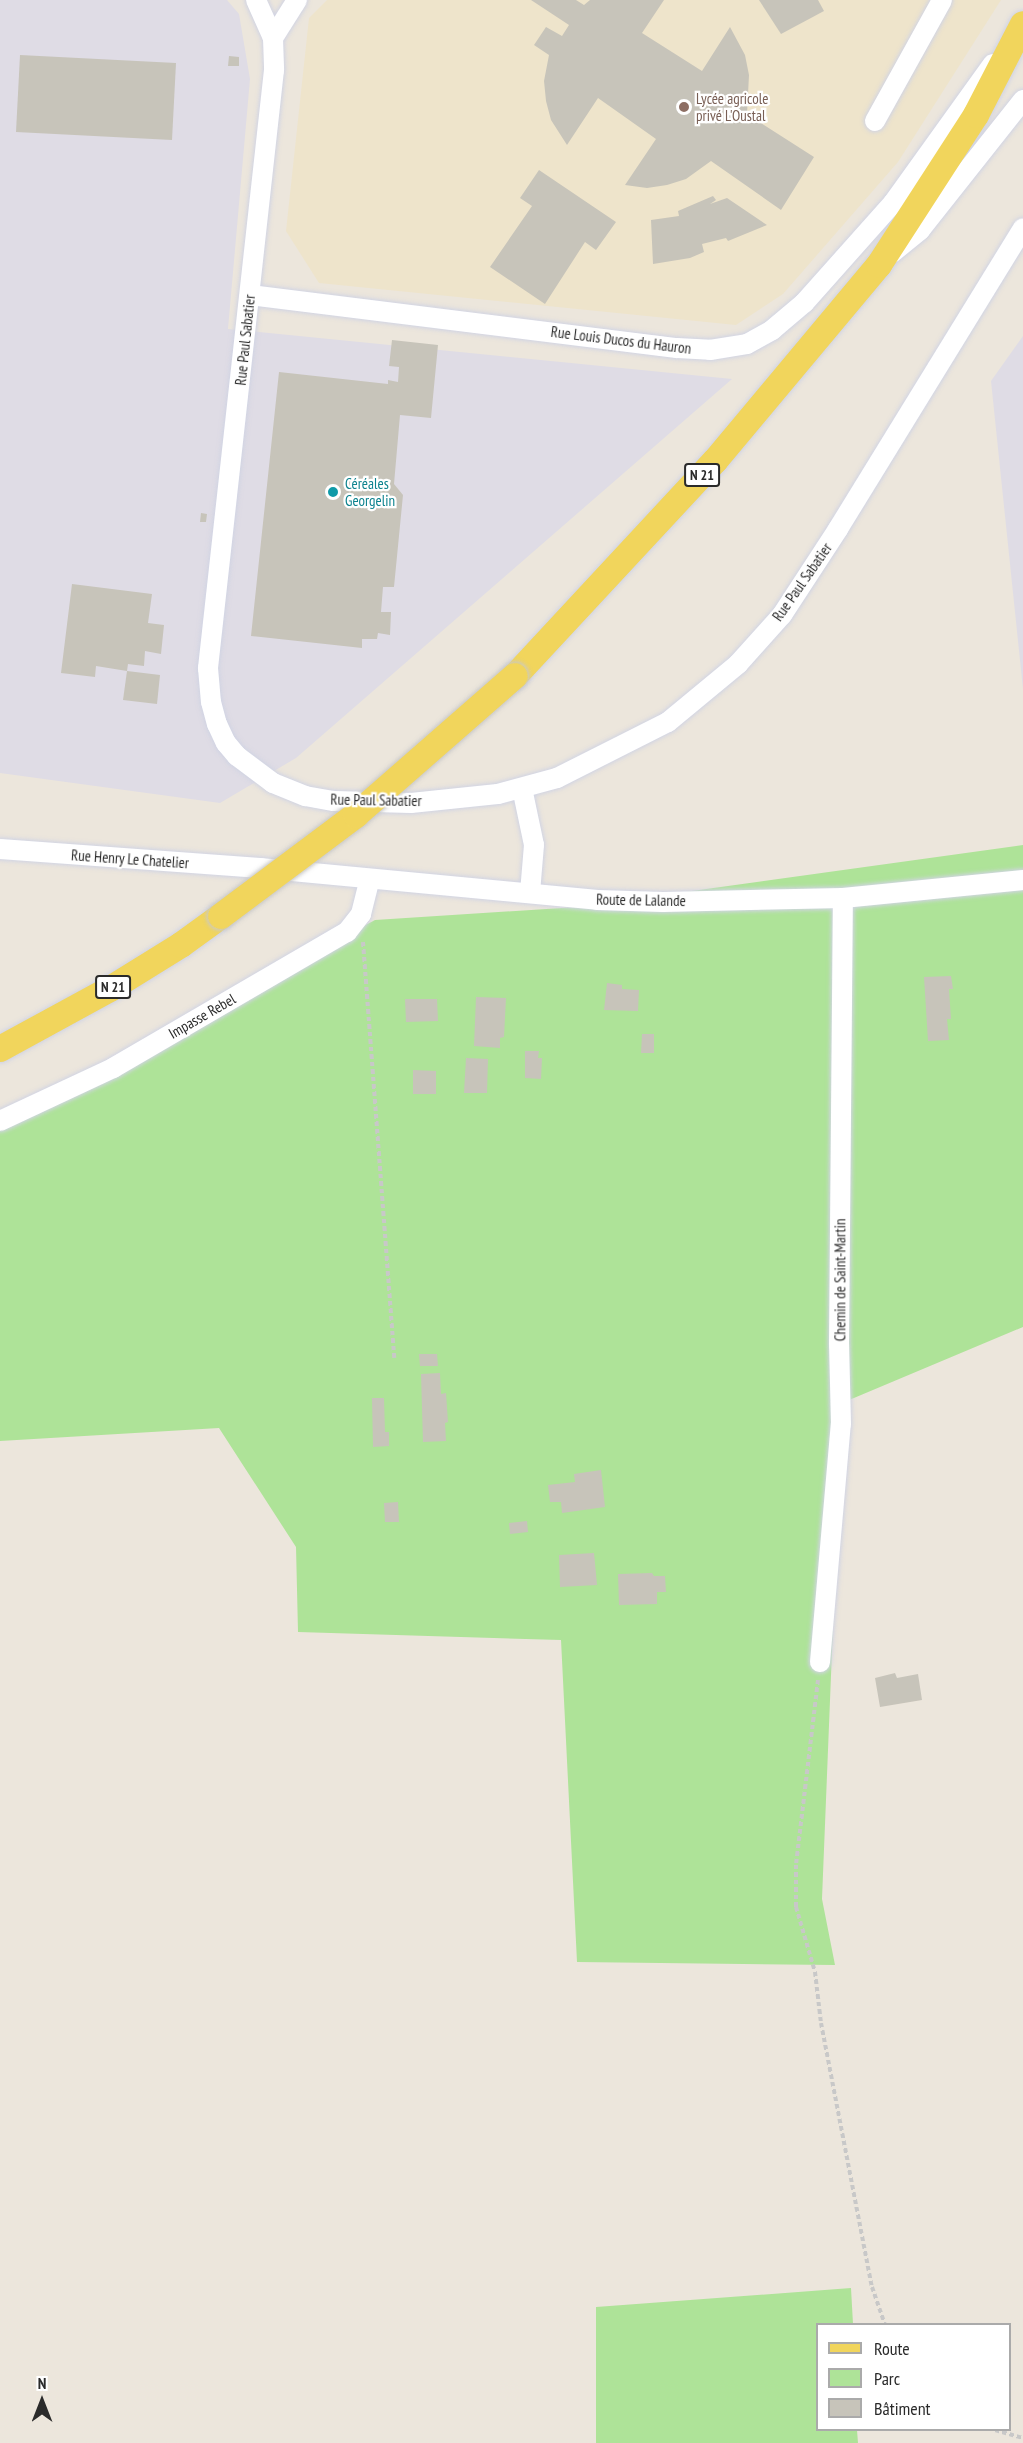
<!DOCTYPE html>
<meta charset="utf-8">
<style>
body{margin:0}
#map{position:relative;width:1023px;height:2443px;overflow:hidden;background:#ece6dc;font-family:"PT Sans Narrow",sans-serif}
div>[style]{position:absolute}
.industrial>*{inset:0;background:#dfdce5}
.education>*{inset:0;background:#eee4cb}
.green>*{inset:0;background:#aee398}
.building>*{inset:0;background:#c7c4ba}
.path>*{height:4px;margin-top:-2px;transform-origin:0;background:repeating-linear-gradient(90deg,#c8c8c8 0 4.5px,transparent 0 7.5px)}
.roads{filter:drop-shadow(0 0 2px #d1d4e3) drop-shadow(0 0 2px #d1d4e3)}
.minor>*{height:20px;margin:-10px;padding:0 10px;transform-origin:10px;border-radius:10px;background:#fff}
.major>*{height:26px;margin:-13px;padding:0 13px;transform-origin:13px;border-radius:13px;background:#f1d55c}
.bridges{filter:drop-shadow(0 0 2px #c8c8c8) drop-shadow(0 0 2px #c8c8c8)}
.major-bridge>*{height:26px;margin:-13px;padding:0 13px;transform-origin:13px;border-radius:13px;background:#f1d55c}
.dots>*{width:16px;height:16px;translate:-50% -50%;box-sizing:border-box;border:3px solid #fff;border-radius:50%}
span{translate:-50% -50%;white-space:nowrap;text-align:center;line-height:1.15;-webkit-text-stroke:4.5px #fff;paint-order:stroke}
.shield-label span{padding:2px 4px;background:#fff;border:2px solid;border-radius:4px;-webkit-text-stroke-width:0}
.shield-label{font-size:14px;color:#2a2a2a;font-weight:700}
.education-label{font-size:15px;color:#785e54}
.left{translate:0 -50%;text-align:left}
.street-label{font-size:15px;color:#2a2a2a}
.culture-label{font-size:15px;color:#0d838f}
.legend{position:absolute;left:816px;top:2323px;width:195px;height:108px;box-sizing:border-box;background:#fff;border:2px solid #aaa;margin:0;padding:8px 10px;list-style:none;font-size:18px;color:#2a2a2a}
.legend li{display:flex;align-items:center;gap:12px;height:30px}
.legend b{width:30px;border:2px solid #aaa}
.north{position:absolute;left:12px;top:2371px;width:60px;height:60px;-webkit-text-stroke:4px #fff;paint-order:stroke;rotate:0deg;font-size:16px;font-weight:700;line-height:24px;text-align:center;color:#2a2a2a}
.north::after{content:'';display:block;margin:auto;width:21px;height:27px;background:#2a2a2a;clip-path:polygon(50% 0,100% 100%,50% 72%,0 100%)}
</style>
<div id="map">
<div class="industrial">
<i style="clip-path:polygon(0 0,227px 0,239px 14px,250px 79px,228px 329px,732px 379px,296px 758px,220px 803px,0 773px)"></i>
<i style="clip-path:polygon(1023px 336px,1023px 689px,991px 381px)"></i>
</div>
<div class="education">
<i style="clip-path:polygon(327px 0,1001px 0,898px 162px,783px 294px,736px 325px,319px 283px,286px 231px,309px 18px)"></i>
</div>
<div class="green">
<i style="clip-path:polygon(1023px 845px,1023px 1327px,842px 1403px,822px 1899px,835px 1965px,577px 1962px,561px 1640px,298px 1632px,296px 1547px,219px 1428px,0 1441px,0 1119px,375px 920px,577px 907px)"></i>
<i style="clip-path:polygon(851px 2288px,853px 2324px,818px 2324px,818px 2430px,857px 2430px,858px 2443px,596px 2443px,596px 2307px)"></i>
</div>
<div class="building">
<i style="clip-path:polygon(531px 0,576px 0,584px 5px,590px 0,664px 0,642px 33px,702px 71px,730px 27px,745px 55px,749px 75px,747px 114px,814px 157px,781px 210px,711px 161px,686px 179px,667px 185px,647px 188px,625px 185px,656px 139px,598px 98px,567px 145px,551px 120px,546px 101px,544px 81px,549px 55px,534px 45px,546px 27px,562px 36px,569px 25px)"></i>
<i style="clip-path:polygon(759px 0,818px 0,824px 11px,781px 34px)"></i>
<i style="clip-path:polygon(20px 55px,176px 63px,172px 140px,16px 132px)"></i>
<i style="clip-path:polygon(229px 56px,239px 57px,239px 66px,228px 66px)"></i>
<i style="clip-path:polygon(539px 170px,616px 222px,596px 250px,585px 242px,545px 304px,490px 267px,532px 206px,520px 198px)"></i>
<i style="clip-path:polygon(713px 196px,716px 200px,710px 204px,727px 198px,767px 225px,728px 241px,726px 238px,702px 244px,704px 252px,690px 258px,653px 264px,651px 220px,679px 216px,678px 211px)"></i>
<i style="clip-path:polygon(392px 340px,438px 345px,431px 418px,400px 415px,394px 484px,403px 495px,394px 587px,383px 587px,381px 612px,391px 612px,390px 635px,378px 633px,377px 639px,362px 639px,362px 648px,251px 636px,279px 372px,388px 384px,388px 380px,398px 382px,399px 367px,389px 366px)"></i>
<i style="clip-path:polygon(201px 513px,207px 514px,206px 522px,200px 522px)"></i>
<i style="clip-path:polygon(72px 584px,152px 594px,148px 623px,164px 625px,161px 654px,145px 651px,144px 666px,128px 664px,127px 671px,96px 666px,95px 677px,61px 673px)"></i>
<i style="clip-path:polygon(127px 671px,160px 675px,157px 704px,123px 700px)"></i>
<i style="clip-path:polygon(951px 976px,953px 989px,949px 989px,951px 1019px,947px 1019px,949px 1040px,928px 1041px,924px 977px)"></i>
<i style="clip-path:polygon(607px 983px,622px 985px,622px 989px,639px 990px,638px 1011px,604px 1010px)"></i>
<i style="clip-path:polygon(476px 997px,506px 998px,504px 1037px,500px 1038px,500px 1048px,474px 1046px)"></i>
<i style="clip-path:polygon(405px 999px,437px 999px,438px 1021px,406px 1022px)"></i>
<i style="clip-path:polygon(642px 1034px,654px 1034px,654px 1053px,641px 1053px)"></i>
<i style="clip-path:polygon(525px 1051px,539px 1051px,538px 1058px,542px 1058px,541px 1079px,525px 1078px)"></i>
<i style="clip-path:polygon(466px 1058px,488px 1059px,487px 1093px,464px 1093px)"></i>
<i style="clip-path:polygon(413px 1070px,436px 1071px,436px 1094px,413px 1094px)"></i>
<i style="clip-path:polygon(419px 1354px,437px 1354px,438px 1366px,420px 1366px)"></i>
<i style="clip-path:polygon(440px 1373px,441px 1394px,446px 1393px,448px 1422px,445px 1423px,446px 1441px,423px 1442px,421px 1374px)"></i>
<i style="clip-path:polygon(372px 1398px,384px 1398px,385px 1432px,389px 1432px,389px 1446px,373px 1447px)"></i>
<i style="clip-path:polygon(601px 1470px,605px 1507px,562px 1513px,561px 1502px,550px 1502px,548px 1485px,575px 1482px,574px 1474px)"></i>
<i style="clip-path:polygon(398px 1502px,399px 1522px,385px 1522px,384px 1503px)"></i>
<i style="clip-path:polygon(527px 1521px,528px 1532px,510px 1534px,509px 1523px)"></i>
<i style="clip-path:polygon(594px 1553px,597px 1585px,560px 1587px,559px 1555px)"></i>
<i style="clip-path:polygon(652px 1573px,654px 1576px,665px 1576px,666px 1592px,657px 1592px,657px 1604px,619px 1605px,618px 1574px)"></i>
<i style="clip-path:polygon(895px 1673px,897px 1678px,918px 1674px,922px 1700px,880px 1707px,875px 1678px)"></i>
</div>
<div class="path">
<i style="left:363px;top:942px;width:417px;rotate:85.7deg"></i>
<i style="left:818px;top:1680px;width:186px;rotate:96.8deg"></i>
<i style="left:796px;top:1865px;width:42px;rotate:90deg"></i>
<i style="left:796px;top:1907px;width:68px;rotate:73.7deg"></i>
<i style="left:815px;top:1972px;width:51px;rotate:83.3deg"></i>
<i style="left:821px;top:2023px;width:269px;rotate:79.1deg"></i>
<i style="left:872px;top:2287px;width:39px;rotate:71deg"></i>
<i style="left:995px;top:2430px;width:29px;rotate:16deg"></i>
</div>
<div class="roads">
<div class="minor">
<i style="left:256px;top:0;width:42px;rotate:65.9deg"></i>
<i style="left:273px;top:38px;width:32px;rotate:88deg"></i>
<i style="left:274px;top:70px;width:602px;rotate:96.3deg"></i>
<i style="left:208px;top:668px;width:34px;rotate:85deg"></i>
<i style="left:211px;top:702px;width:23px;rotate:75deg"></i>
<i style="left:217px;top:724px;width:21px;rotate:65deg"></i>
<i style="left:226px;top:743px;width:17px;rotate:50deg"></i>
<i style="left:237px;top:756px;width:45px;rotate:36.9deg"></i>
<i style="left:273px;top:783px;width:35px;rotate:22deg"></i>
<i style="left:305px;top:796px;width:29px;rotate:10deg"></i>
<i style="left:334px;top:801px;width:77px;rotate:1.5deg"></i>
<i style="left:411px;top:803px;width:87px;rotate:-5.9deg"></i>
<i style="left:498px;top:794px;width:61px;rotate:-15.2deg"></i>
<i style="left:557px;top:778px;width:124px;rotate:-26.8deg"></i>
<i style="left:668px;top:722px;width:91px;rotate:-39.6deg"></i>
<i style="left:738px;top:664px;width:66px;rotate:-48.1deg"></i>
<i style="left:782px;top:615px;width:103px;rotate:-56.9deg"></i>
<i style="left:838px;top:529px;width:353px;rotate:-58.4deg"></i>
<i style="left:273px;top:38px;width:45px;rotate:-57.7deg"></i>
<i style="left:875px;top:121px;width:138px;rotate:-61deg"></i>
<i style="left:892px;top:253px;width:36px;rotate:-39deg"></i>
<i style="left:920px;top:230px;width:166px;rotate:-51.6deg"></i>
<i style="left:250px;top:295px;width:430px;rotate:7.1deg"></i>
<i style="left:677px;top:348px;width:33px;rotate:3deg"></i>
<i style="left:710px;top:350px;width:37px;rotate:-9deg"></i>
<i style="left:747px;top:344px;width:29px;rotate:-29deg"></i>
<i style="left:772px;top:330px;width:42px;rotate:-40.2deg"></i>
<i style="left:804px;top:303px;width:134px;rotate:-48.3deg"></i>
<i style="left:893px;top:203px;width:171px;rotate:-54.3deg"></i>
<i style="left:522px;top:788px;width:58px;rotate:78.1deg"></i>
<i style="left:534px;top:845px;width:48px;rotate:94.8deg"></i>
<i style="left:0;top:849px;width:261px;rotate:4.2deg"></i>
<i style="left:260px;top:868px;width:339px;rotate:5.4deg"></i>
<i style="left:597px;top:900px;width:66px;rotate:1.7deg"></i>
<i style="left:663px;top:902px;width:180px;rotate:-1.3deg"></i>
<i style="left:843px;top:898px;width:181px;rotate:-5.7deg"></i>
<i style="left:0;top:1121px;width:125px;rotate:-25.1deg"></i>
<i style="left:113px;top:1068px;width:271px;rotate:-30.2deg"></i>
<i style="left:347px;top:932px;width:23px;rotate:-52deg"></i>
<i style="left:361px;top:914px;width:36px;rotate:-76deg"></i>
<i style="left:820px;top:1662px;width:239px;rotate:-85deg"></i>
<i style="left:841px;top:1424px;width:80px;rotate:-91.4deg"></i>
<i style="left:839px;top:1344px;width:446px;rotate:-89.5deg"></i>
</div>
<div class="major">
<i style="left:515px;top:676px;width:294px;rotate:-47.1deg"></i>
<i style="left:715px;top:461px;width:256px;rotate:-50.1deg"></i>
<i style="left:879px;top:265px;width:179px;rotate:-57.1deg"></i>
<i style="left:976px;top:115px;width:102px;rotate:-62.7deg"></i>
<i style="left:0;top:1049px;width:125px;rotate:-28.6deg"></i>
<i style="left:110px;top:989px;width:84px;rotate:-31.8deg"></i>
<i style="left:181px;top:945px;width:49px;rotate:-35.9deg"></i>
</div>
</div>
<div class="bridges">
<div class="major-bridge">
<i style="left:221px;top:916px;width:169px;rotate:-36.8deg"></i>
<i style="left:356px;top:815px;width:211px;rotate:-41.2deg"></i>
</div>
</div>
<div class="dots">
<i style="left:684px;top:107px;background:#8d6e63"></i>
<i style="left:333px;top:492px;background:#0f9aa8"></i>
</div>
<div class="shield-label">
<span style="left:702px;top:475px">N 21</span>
<span style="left:113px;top:987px">N 21</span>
</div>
<div class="education-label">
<span class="left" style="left:696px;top:107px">Lycée agricole<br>privé L'Oustal</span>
</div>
<div class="street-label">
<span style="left:245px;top:340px;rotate:-84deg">Rue Paul Sabatier</span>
<span style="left:621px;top:340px;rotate:7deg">Rue Louis Ducos du Hauron</span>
<span style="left:802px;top:582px;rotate:-55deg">Rue Paul Sabatier</span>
<span style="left:376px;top:800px;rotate:1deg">Rue Paul Sabatier</span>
<span style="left:130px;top:859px;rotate:4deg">Rue Henry Le Chatelier</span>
<span style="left:641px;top:900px;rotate:1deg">Route de Lalande</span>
<span style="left:202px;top:1016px;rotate:-30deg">Impasse Rebel</span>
<span style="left:840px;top:1280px;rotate:-90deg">Chemin de Saint-Martin</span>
</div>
<div class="culture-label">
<span class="left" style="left:345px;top:492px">Céréales<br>Georgelin</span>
</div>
<ul class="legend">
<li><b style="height:8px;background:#f1d55c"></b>Route</li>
<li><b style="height:16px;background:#aee398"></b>Parc</li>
<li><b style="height:16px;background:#c7c4ba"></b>Bâtiment</li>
</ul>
<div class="north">N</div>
</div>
